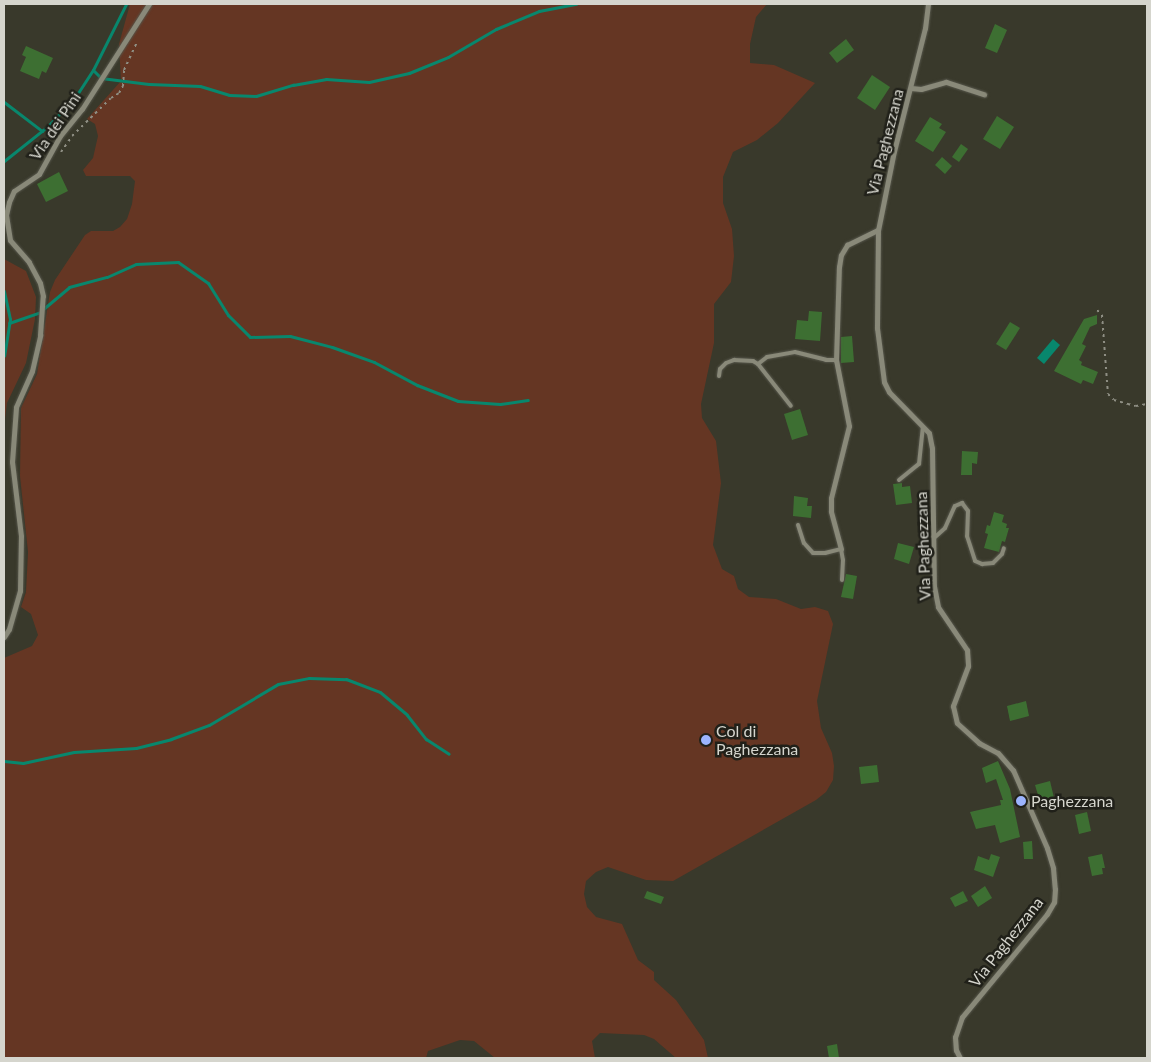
<!DOCTYPE html>
<style>
body{margin:0}
#map{position:relative;width:1151px;height:1062px;overflow:hidden;background:#39392b;font-family:Lato,sans-serif}
div>[style]{position:absolute}
.green>*{inset:0;background:#653623}
.water>*{inset:0;background:#08876d}
.stream>*{height:3px;margin:-1.5px;padding:0 1.5px;transform-origin:1.5px;border-radius:1.5px;background:#08876d}
.building>*{inset:0;background:#3d6f32}
.path>*{height:2px;margin-top:-1px;transform-origin:0;background:repeating-linear-gradient(90deg,#8f8f84 0 2.5px,transparent 0 6.5px)}
.roads{filter:drop-shadow(0 0 1px #56564b) drop-shadow(0 0 1px #56564b)}
.service>*{height:4px;margin:-2px;padding:0 2px;transform-origin:2px;border-radius:2px;background:#898979}
.minor>*{height:5px;margin:-2.5px;padding:0 2.5px;transform-origin:2.5px;border-radius:2.5px;background:#898979}
.dots>*{width:14px;height:14px;translate:-50% -50%;box-sizing:border-box;border:2px solid #202019;border-radius:50%}
span{translate:-50% -50%;white-space:nowrap;text-align:center;line-height:1.15;-webkit-text-stroke:5px #202019;paint-order:stroke}
.street-label{font-size:16px;color:#d5d5cd}
.poi-label{font-size:16px;color:#d5d5cd}
.left{translate:0 -50%;text-align:left}
.frame{position:absolute;inset:0;border:5px solid #d5d5cd;pointer-events:none}
</style>
<div id="map">
<div class="green">
<i style="clip-path:polygon(130px 4px,767px 4px,756px 17px,750px 44px,750px 63px,774px 65px,815px 83px,778px 123px,757px 140px,733px 152px,723px 177px,723px 203px,732px 229px,734px 256px,731px 282px,714px 304px,714px 343px,701px 404px,702px 418px,716px 441px,721px 483px,713px 545px,722px 569px,734px 576px,738px 589px,749px 597px,776px 599px,801px 609px,815px 607px,828px 611px,833px 624px,817px 701px,821px 728px,832px 753px,834px 766px,833px 780px,826px 792px,816px 800px,673px 881px,646px 880px,608px 867px,596px 872px,586px 881px,584px 894px,587px 907px,596px 917px,622px 924px,638px 960px,654px 972px,654px 980px,676px 1000px,704px 1040px,708px 1058px,676px 1058px,654px 1039px,644px 1035px,600px 1033px,592px 1041px,595px 1058px,495px 1058px,474px 1041px,460px 1040px,428px 1051px,426px 1058px,4px 1058px,4px 658px,32px 646px,38px 635px,31px 614px,21px 607px,26px 592px,28px 552px,20px 476px,21px 408px,37px 374px,50px 292px,55px 280px,85px 235px,91px 231px,113px 231px,120px 227px,127px 219px,132px 204px,135px 181px,130px 176px,86px 176px,83px 170px,93px 158px,98px 136px,95px 124px,87px 119px,121px 81px,119px 44px)"></i>
<i style="clip-path:polygon(4px 259px,26px 271px,36px 297px,35px 319px,26px 363px,7px 403px,4px 427px)"></i>
</div>
<div class="water">
<i style="clip-path:polygon(1053px 339px,1060px 345px,1044px 364px,1037px 358px)"></i>
</div>
<div class="stream">
<i style="left:93px;top:70px;width:11px;rotate:45deg"></i>
<i style="left:101px;top:78px;width:48px;rotate:7.1deg"></i>
<i style="left:149px;top:84px;width:51px;rotate:2.2deg"></i>
<i style="left:200px;top:86px;width:30px;rotate:17deg"></i>
<i style="left:229px;top:95px;width:27px;rotate:2deg"></i>
<i style="left:256px;top:96px;width:39px;rotate:-17deg"></i>
<i style="left:293px;top:85px;width:34px;rotate:-10deg"></i>
<i style="left:326px;top:79px;width:43px;rotate:4deg"></i>
<i style="left:369px;top:82px;width:41px;rotate:-12.7deg"></i>
<i style="left:409px;top:73px;width:42px;rotate:-22.3deg"></i>
<i style="left:448px;top:57px;width:56px;rotate:-30.3deg"></i>
<i style="left:496px;top:29px;width:47px;rotate:-22.7deg"></i>
<i style="left:539px;top:11px;width:38px;rotate:-11deg"></i>
<i style="left:4px;top:102px;width:48px;rotate:37.3deg"></i>
<i style="left:4px;top:161px;width:56px;rotate:-38.5deg"></i>
<i style="left:48px;top:126px;width:41px;rotate:-47deg"></i>
<i style="left:76px;top:96px;width:31px;rotate:-57deg"></i>
<i style="left:93px;top:70px;width:74px;rotate:-63.4deg"></i>
<i style="left:4px;top:291px;width:29px;rotate:78deg"></i>
<i style="left:10px;top:319px;width:37px;rotate:99deg"></i>
<i style="left:42px;top:310px;width:35px;rotate:-40deg"></i>
<i style="left:69px;top:287px;width:39px;rotate:-15deg"></i>
<i style="left:107px;top:277px;width:32px;rotate:-24deg"></i>
<i style="left:136px;top:264px;width:42px;rotate:-2.7deg"></i>
<i style="left:178px;top:262px;width:37px;rotate:35deg"></i>
<i style="left:208px;top:283px;width:38px;rotate:58deg"></i>
<i style="left:228px;top:315px;width:31px;rotate:45deg"></i>
<i style="left:250px;top:337px;width:40px;rotate:-1.4deg"></i>
<i style="left:290px;top:336px;width:43px;rotate:14.7deg"></i>
<i style="left:332px;top:347px;width:45px;rotate:19.7deg"></i>
<i style="left:374px;top:362px;width:49px;rotate:28.1deg"></i>
<i style="left:417px;top:385px;width:44px;rotate:21.3deg"></i>
<i style="left:458px;top:401px;width:42px;rotate:4.1deg"></i>
<i style="left:500px;top:404px;width:28px;rotate:-8deg"></i>
<i style="left:9px;top:323px;width:34px;rotate:-19deg"></i>
<i style="left:4px;top:761px;width:19px;rotate:6deg"></i>
<i style="left:23px;top:763px;width:52px;rotate:-12.2deg"></i>
<i style="left:74px;top:752px;width:62px;rotate:-3.7deg"></i>
<i style="left:136px;top:748px;width:36px;rotate:-14deg"></i>
<i style="left:171px;top:739px;width:40px;rotate:-20.2deg"></i>
<i style="left:209px;top:725px;width:80px;rotate:-30.7deg"></i>
<i style="left:278px;top:684px;width:32px;rotate:-11deg"></i>
<i style="left:309px;top:678px;width:37px;rotate:2deg"></i>
<i style="left:346px;top:679px;width:36px;rotate:21deg"></i>
<i style="left:380px;top:692px;width:35px;rotate:40deg"></i>
<i style="left:407px;top:715px;width:31px;rotate:52deg"></i>
<i style="left:426px;top:739px;width:27px;rotate:33deg"></i>
</div>
<div class="building">
<i style="clip-path:polygon(995px 24px,1007px 30px,997px 53px,985px 48px)"></i>
<i style="clip-path:polygon(846px 39px,854px 50px,837px 63px,829px 53px)"></i>
<i style="clip-path:polygon(26px 46px,53px 58px,46px 73px,42px 71px,39px 79px,20px 71px,26px 57px,22px 55px)"></i>
<i style="clip-path:polygon(872px 75px,890px 87px,875px 110px,857px 98px)"></i>
<i style="clip-path:polygon(997px 116px,1014px 127px,1000px 149px,983px 139px)"></i>
<i style="clip-path:polygon(930px 117px,942px 124px,939px 128px,946px 132px,933px 152px,915px 141px)"></i>
<i style="clip-path:polygon(961px 144px,968px 149px,959px 162px,952px 157px)"></i>
<i style="clip-path:polygon(942px 157px,952px 166px,945px 174px,935px 165px)"></i>
<i style="clip-path:polygon(59px 172px,68px 191px,46px 202px,37px 184px)"></i>
<i style="clip-path:polygon(809px 311px,822px 312px,820px 341px,795px 339px,797px 320px,808px 321px)"></i>
<i style="clip-path:polygon(1097px 315px,1097px 324px,1090px 327px,1082px 344px,1086px 346px,1079px 360px,1082px 362px,1081px 365px,1098px 372px,1093px 384px,1083px 380px,1081px 384px,1054px 371px,1084px 319px)"></i>
<i style="clip-path:polygon(1010px 322px,1020px 328px,1006px 350px,996px 344px)"></i>
<i style="clip-path:polygon(852px 336px,854px 362px,841px 363px,841px 337px)"></i>
<i style="clip-path:polygon(800px 409px,808px 435px,792px 440px,784px 414px)"></i>
<i style="clip-path:polygon(962px 451px,978px 452px,977px 464px,972px 463px,972px 475px,961px 475px)"></i>
<i style="clip-path:polygon(902px 483px,902px 487px,910px 486px,912px 503px,896px 505px,893px 484px)"></i>
<i style="clip-path:polygon(794px 496px,808px 498px,807px 506px,812px 506px,811px 518px,793px 516px)"></i>
<i style="clip-path:polygon(994px 512px,1004px 515px,1002px 522px,1007px 524px,1006px 528px,1009px 528px,1005px 542px,1002px 541px,999px 552px,984px 548px,988px 534px,985px 533px,987px 525px,990px 526px)"></i>
<i style="clip-path:polygon(898px 543px,914px 547px,909px 564px,894px 559px)"></i>
<i style="clip-path:polygon(846px 574px,857px 576px,853px 599px,841px 597px)"></i>
<i style="clip-path:polygon(1026px 701px,1029px 716px,1010px 721px,1007px 706px)"></i>
<i style="clip-path:polygon(998px 761px,1010px 789px,1020px 837px,1000px 843px,995px 825px,976px 829px,970px 812px,1001px 805px,1000px 800px,1003px 800px,996px 779px,986px 783px,982px 768px)"></i>
<i style="clip-path:polygon(877px 765px,879px 782px,861px 784px,859px 767px)"></i>
<i style="clip-path:polygon(1050px 781px,1055px 802px,1041px 805px,1035px 785px)"></i>
<i style="clip-path:polygon(1087px 812px,1091px 831px,1079px 834px,1075px 815px)"></i>
<i style="clip-path:polygon(1032px 841px,1033px 859px,1024px 859px,1023px 842px)"></i>
<i style="clip-path:polygon(991px 854px,1000px 857px,993px 877px,974px 870px,978px 856px,989px 860px)"></i>
<i style="clip-path:polygon(1102px 854px,1105px 868px,1102px 868px,1103px 874px,1092px 876px,1088px 857px)"></i>
<i style="clip-path:polygon(985px 886px,992px 898px,978px 907px,971px 896px)"></i>
<i style="clip-path:polygon(647px 891px,664px 897px,661px 904px,644px 898px)"></i>
<i style="clip-path:polygon(963px 891px,968px 901px,955px 907px,950px 898px)"></i>
<i style="clip-path:polygon(837px 1044px,839px 1058px,829px 1058px,827px 1046px)"></i>
</div>
<div class="path">
<i style="left:61px;top:152px;width:19px;rotate:-55deg"></i>
<i style="left:72px;top:136px;width:54px;rotate:-44.3deg"></i>
<i style="left:111px;top:98px;width:9px;rotate:-32deg"></i>
<i style="left:119px;top:93px;width:8px;rotate:-60deg"></i>
<i style="left:123px;top:86px;width:16px;rotate:-86deg"></i>
<i style="left:124px;top:70px;width:31px;rotate:-65deg"></i>
<i style="left:1097px;top:310px;width:7px;rotate:45deg"></i>
<i style="left:1102px;top:315px;width:79px;rotate:85.7deg"></i>
<i style="left:1108px;top:394px;width:8px;rotate:45deg"></i>
<i style="left:1114px;top:400px;width:15px;rotate:16deg"></i>
<i style="left:1128px;top:404px;width:8px;rotate:14deg"></i>
<i style="left:1136px;top:406px;width:11px;rotate:-10deg"></i>
</div>
<div class="roads">
<div class="service">
<i style="left:758px;top:364px;width:11px;rotate:-38deg"></i>
<i style="left:767px;top:357px;width:28px;rotate:-10deg"></i>
<i style="left:795px;top:352px;width:32px;rotate:14deg"></i>
<i style="left:826px;top:360px;width:10px"></i>
<i style="left:719px;top:376px;width:7px;rotate:-82deg"></i>
<i style="left:720px;top:369px;width:8px;rotate:-45deg"></i>
<i style="left:726px;top:363px;width:9px;rotate:-21deg"></i>
<i style="left:734px;top:360px;width:19px;rotate:3deg"></i>
<i style="left:753px;top:361px;width:6px;rotate:31deg"></i>
<i style="left:758px;top:364px;width:53px;rotate:51.8deg"></i>
<i style="left:899px;top:480px;width:26px;rotate:-39deg"></i>
<i style="left:919px;top:464px;width:36px;rotate:-84deg"></i>
<i style="left:798px;top:525px;width:19px;rotate:72deg"></i>
<i style="left:804px;top:543px;width:13px;rotate:48deg"></i>
<i style="left:813px;top:553px;width:12px"></i>
<i style="left:825px;top:553px;width:16px;rotate:-14deg"></i>
<i style="left:841px;top:549px;width:11px;rotate:80deg"></i>
<i style="left:843px;top:560px;width:20px;rotate:93deg"></i>
<i style="left:934px;top:538px;width:15px;rotate:-42deg"></i>
<i style="left:945px;top:528px;width:24px;rotate:-66deg"></i>
<i style="left:955px;top:506px;width:8px;rotate:-23deg"></i>
<i style="left:962px;top:503px;width:10px;rotate:53deg"></i>
<i style="left:968px;top:511px;width:25px;rotate:92deg"></i>
<i style="left:967px;top:536px;width:26px;rotate:72deg"></i>
<i style="left:975px;top:561px;width:8px;rotate:23deg"></i>
<i style="left:982px;top:564px;width:11px;rotate:-5deg"></i>
<i style="left:993px;top:563px;width:13px;rotate:-45deg"></i>
<i style="left:1002px;top:554px;width:6px;rotate:-72deg"></i>
</div>
<div class="minor">
<i style="left:928px;top:4px;width:24px;rotate:97deg"></i>
<i style="left:925px;top:28px;width:127px;rotate:104.1deg"></i>
<i style="left:894px;top:151px;width:81px;rotate:101.4deg"></i>
<i style="left:878px;top:230px;width:98px;rotate:90.6deg"></i>
<i style="left:877px;top:328px;width:54px;rotate:82.6deg"></i>
<i style="left:884px;top:382px;width:11px;rotate:63deg"></i>
<i style="left:889px;top:392px;width:57px;rotate:45.7deg"></i>
<i style="left:929px;top:433px;width:15px;rotate:79deg"></i>
<i style="left:932px;top:448px;width:138px;rotate:89.2deg"></i>
<i style="left:934px;top:586px;width:21px;rotate:79deg"></i>
<i style="left:938px;top:607px;width:52px;rotate:56deg"></i>
<i style="left:967px;top:650px;width:16px;rotate:86deg"></i>
<i style="left:968px;top:666px;width:43px;rotate:110.6deg"></i>
<i style="left:953px;top:706px;width:17px;rotate:77deg"></i>
<i style="left:957px;top:723px;width:30px;rotate:42deg"></i>
<i style="left:979px;top:743px;width:21px;rotate:28deg"></i>
<i style="left:998px;top:753px;width:23px;rotate:49deg"></i>
<i style="left:1013px;top:770px;width:85px;rotate:66.4deg"></i>
<i style="left:1047px;top:848px;width:21px;rotate:73deg"></i>
<i style="left:1053px;top:868px;width:21px;rotate:85deg"></i>
<i style="left:1055px;top:889px;width:13px;rotate:94deg"></i>
<i style="left:1054px;top:902px;width:14px;rotate:120deg"></i>
<i style="left:1047px;top:914px;width:134px;rotate:129.5deg"></i>
<i style="left:962px;top:1017px;width:21px;rotate:109deg"></i>
<i style="left:955px;top:1037px;width:13px;rotate:86deg"></i>
<i style="left:956px;top:1050px;width:9px;rotate:63deg"></i>
<i style="left:911px;top:88px;width:10px;rotate:6deg"></i>
<i style="left:921px;top:89px;width:26px;rotate:-16deg"></i>
<i style="left:946px;top:82px;width:40px;rotate:18deg"></i>
<i style="left:841px;top:549px;width:39px;rotate:-105deg"></i>
<i style="left:831px;top:511px;width:13px;rotate:-90deg"></i>
<i style="left:831px;top:498px;width:74px;rotate:-76deg"></i>
<i style="left:849px;top:426px;width:67px;rotate:-101.1deg"></i>
<i style="left:836px;top:360px;width:93px;rotate:-88.2deg"></i>
<i style="left:839px;top:267px;width:12px;rotate:-81deg"></i>
<i style="left:841px;top:255px;width:12px;rotate:-59deg"></i>
<i style="left:847px;top:245px;width:34px;rotate:-26deg"></i>
<i style="left:4px;top:637px;width:9px;rotate:-58deg"></i>
<i style="left:9px;top:629px;width:40px;rotate:-74deg"></i>
<i style="left:20px;top:591px;width:55px;rotate:-89deg"></i>
<i style="left:21px;top:536px;width:75px;rotate:-96.9deg"></i>
<i style="left:12px;top:462px;width:55px;rotate:-85.8deg"></i>
<i style="left:16px;top:407px;width:39px;rotate:-66deg"></i>
<i style="left:32px;top:371px;width:37px;rotate:-77deg"></i>
<i style="left:40px;top:335px;width:39px;rotate:-86deg"></i>
<i style="left:43px;top:296px;width:13px;rotate:-103deg"></i>
<i style="left:40px;top:283px;width:24px;rotate:-118deg"></i>
<i style="left:29px;top:262px;width:29px;rotate:-131deg"></i>
<i style="left:10px;top:240px;width:25px;rotate:-99deg"></i>
<i style="left:6px;top:215px;width:13px;rotate:-77deg"></i>
<i style="left:9px;top:202px;width:12px;rotate:-66deg"></i>
<i style="left:14px;top:191px;width:30px;rotate:-34deg"></i>
<i style="left:39px;top:174px;width:43px;rotate:-61.1deg"></i>
<i style="left:60px;top:136px;width:35px;rotate:-51deg"></i>
<i style="left:82px;top:109px;width:125px;rotate:-57.5deg"></i>
</div>
</div>
<div class="dots">
<i style="left:706px;top:740px;background:#9cb4fd"></i>
<i style="left:1021px;top:801px;background:#9cb4fd"></i>
</div>
<div class="street-label">
<span style="left:55px;top:126px;rotate:-56deg">Via dei Pini</span>
<span style="left:885px;top:142px;rotate:-76deg">Via Paghezzana</span>
<span style="left:923px;top:546px;rotate:-92deg">Via Paghezzana</span>
<span style="left:1006px;top:942px;rotate:-52deg">Via Paghezzana</span>
</div>
<div class="poi-label">
<span class="left" style="left:716px;top:740px">Col di<br>Paghezzana</span>
<span class="left" style="left:1031px;top:801px">Paghezzana</span>
</div>
<div class="frame"></div>
</div>
